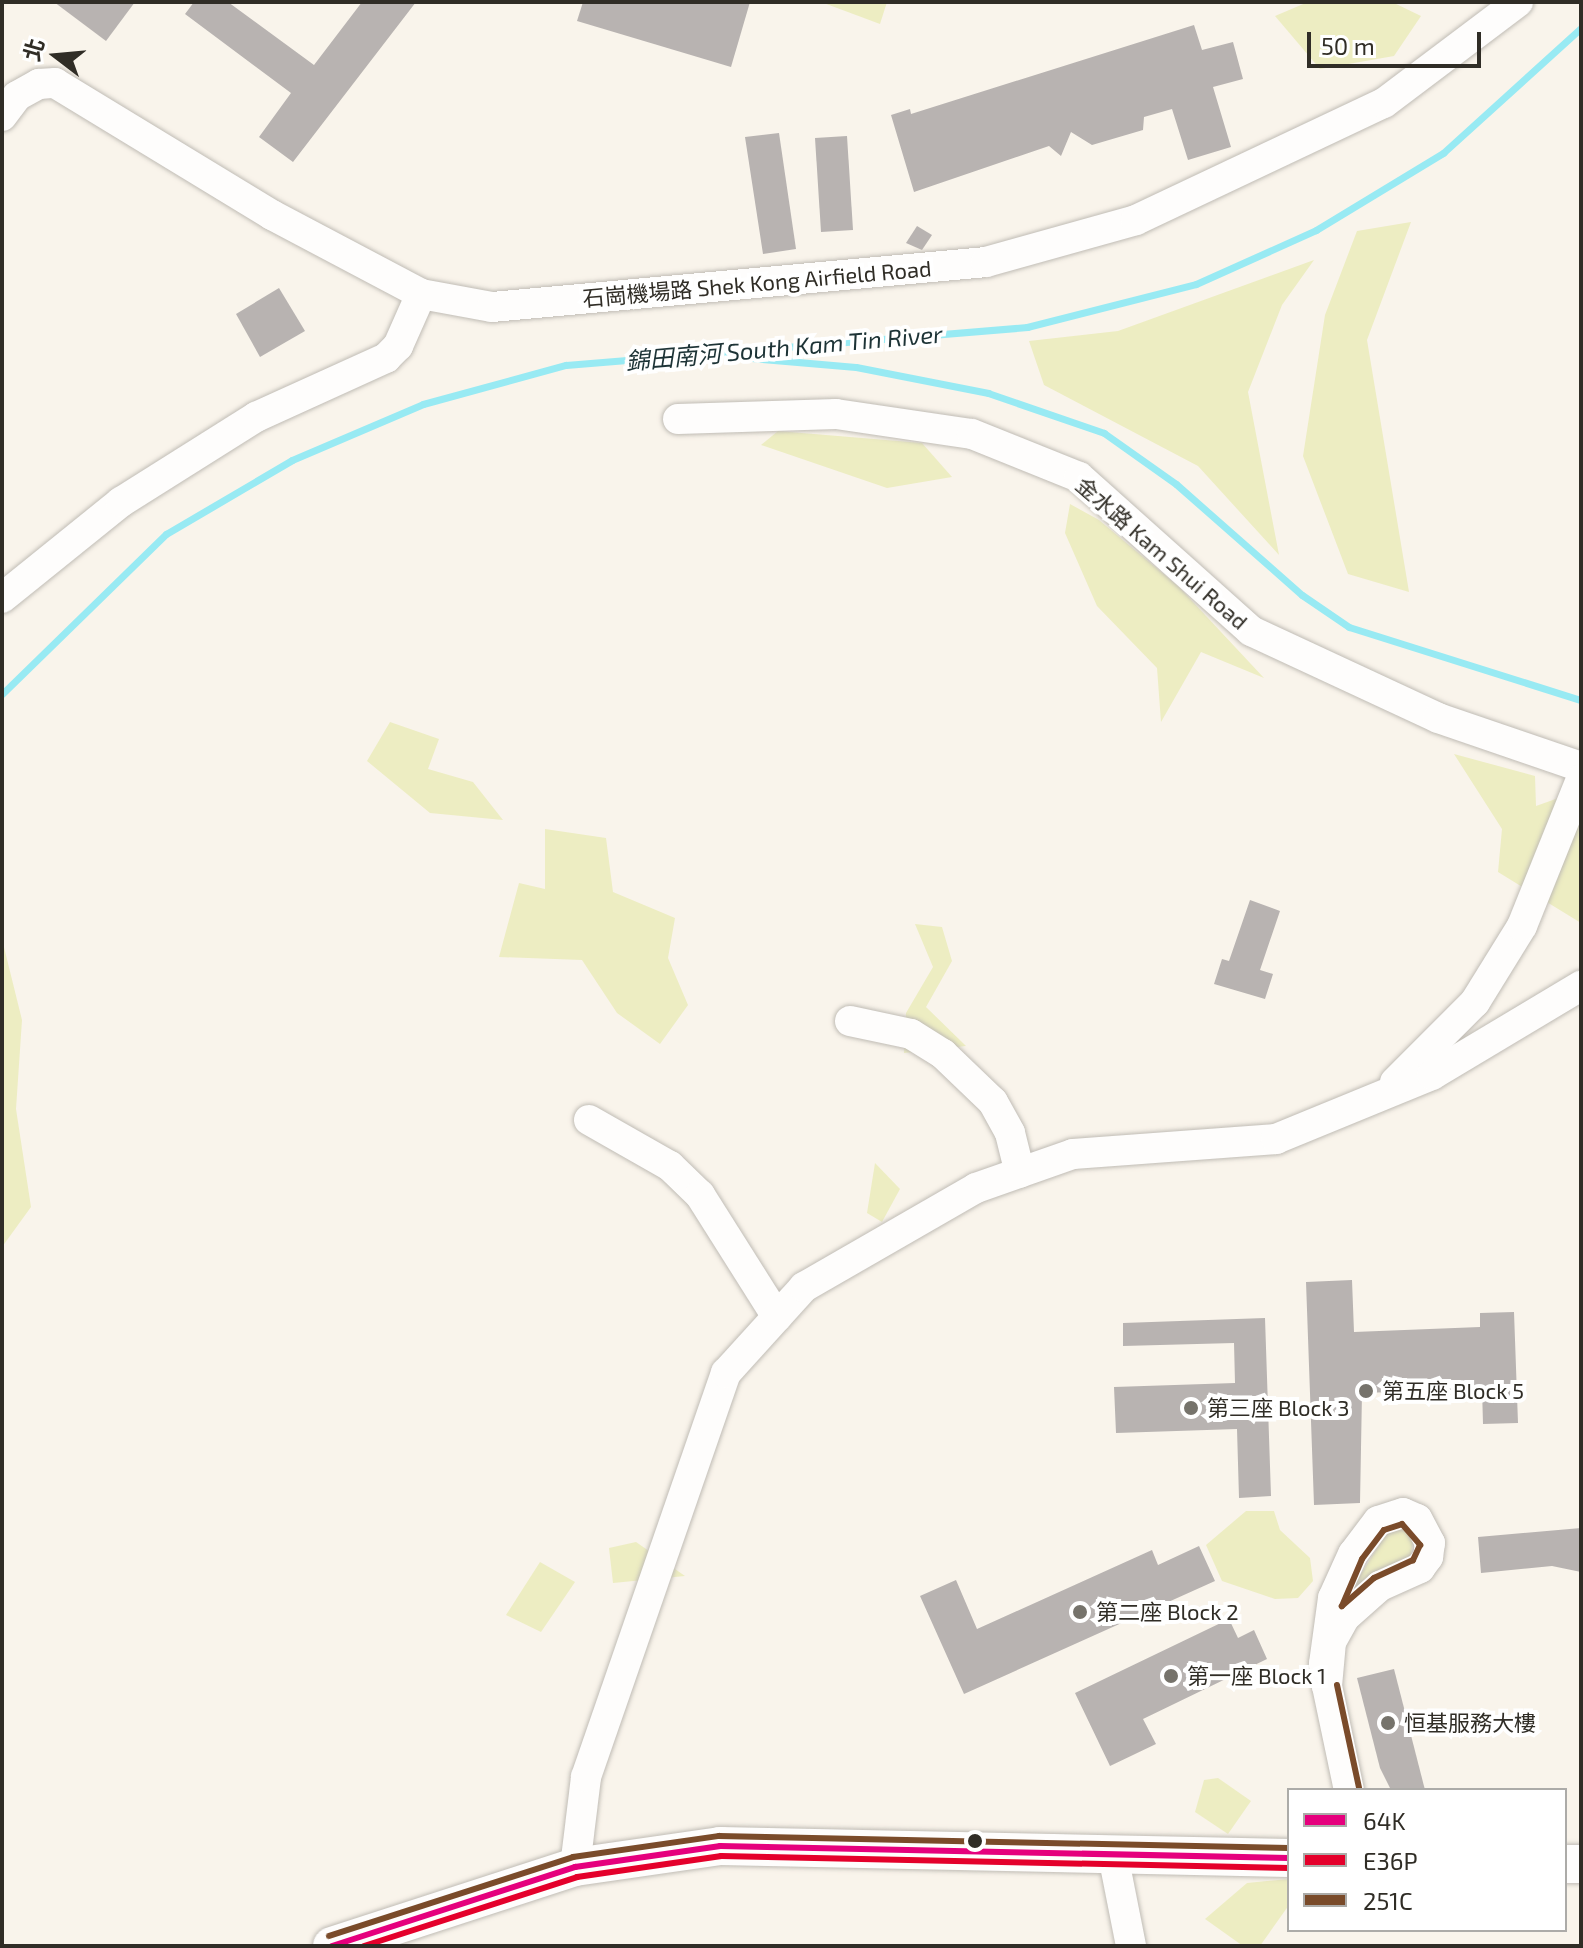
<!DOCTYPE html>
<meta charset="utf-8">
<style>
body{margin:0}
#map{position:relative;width:1583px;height:1948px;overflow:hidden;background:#f9f4eb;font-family:"Exo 2","Noto Sans TC",sans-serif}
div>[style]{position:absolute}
.green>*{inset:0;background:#ededc2}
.stream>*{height:7px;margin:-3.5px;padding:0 3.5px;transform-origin:3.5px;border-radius:3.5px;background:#98eaf3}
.building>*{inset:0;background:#b8b3b1}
.roads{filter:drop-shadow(0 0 2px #c0bcb5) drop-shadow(0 0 2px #c0bcb5)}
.minor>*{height:30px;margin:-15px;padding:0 15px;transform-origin:15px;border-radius:15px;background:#fefdfc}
.major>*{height:38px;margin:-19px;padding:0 19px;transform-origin:19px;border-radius:19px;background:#fefdfc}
.bus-1>*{height:6px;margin:-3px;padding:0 3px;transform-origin:3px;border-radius:3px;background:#e5007d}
.bus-2>*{height:6px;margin:-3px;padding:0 3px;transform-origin:3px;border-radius:3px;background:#e4002b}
.bus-3>*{height:6px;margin:-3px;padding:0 3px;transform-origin:3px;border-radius:3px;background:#7a4b2a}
.dots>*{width:22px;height:22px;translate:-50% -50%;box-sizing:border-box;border:4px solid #fff;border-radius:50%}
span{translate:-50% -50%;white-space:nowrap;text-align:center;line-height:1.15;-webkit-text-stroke:8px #fff;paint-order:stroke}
.street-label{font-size:22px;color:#302d26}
.poi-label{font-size:22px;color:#302d26}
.left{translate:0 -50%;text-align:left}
.water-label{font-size:24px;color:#1d3336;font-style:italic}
.frame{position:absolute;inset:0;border:4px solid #302d26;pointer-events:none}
.legend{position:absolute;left:1287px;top:1788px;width:280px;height:144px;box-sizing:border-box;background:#fff;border:2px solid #acaba8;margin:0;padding:10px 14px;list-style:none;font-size:24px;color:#302d26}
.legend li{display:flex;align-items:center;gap:16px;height:40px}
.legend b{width:40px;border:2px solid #acaba8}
.north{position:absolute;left:16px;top:16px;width:80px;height:80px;-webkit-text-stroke:6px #fff;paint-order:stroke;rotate:286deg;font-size:22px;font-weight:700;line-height:32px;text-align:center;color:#302d26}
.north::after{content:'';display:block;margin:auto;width:28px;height:36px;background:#302d26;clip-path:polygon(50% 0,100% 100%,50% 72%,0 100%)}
.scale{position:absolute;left:1307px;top:32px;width:174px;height:36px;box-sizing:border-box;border:4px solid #302d26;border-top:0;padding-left:10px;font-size:24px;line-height:28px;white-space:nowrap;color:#302d26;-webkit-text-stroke:6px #fff;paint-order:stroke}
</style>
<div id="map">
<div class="green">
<i style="clip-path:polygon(821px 2px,887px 2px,880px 24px)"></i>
<i style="clip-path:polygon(1308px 2px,1392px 2px,1421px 16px,1394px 56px,1320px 69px,1275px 16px)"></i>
<i style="clip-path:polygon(1411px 222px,1367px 340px,1409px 592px,1348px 574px,1303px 456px,1325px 315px,1357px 231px)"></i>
<i style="clip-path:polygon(1314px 260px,1282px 305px,1248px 392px,1279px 555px,1198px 466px,1044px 385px,1029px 341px,1118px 331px)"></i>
<i style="clip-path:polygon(778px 431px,922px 443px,952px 477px,887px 488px,761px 445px)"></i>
<i style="clip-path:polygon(1070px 504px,1099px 520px,1179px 587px,1264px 678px,1201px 652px,1161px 722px,1157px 668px,1097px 606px,1065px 533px)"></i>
<i style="clip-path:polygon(390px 722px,439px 739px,428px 769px,473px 782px,503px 820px,430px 813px,367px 761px)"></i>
<i style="clip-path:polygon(1454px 754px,1535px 776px,1536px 806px,1581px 790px,1581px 923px,1498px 872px,1502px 829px)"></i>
<i style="clip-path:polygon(545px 829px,606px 838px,613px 892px,675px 918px,668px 958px,688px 1005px,660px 1044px,617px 1013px,582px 960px,499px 957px,519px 883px,545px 889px)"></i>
<i style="clip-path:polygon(915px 924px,942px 927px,952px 961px,926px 1007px,966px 1046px,904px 1053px,906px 1013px,933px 967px)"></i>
<i style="clip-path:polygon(2px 939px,22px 1020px,16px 1109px,31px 1207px,2px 1247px)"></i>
<i style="clip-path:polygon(875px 1163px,900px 1189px,882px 1222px,867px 1213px)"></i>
<i style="clip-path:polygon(1246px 1511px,1274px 1511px,1280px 1530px,1310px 1558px,1313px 1581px,1298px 1598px,1275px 1599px,1222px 1581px,1206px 1545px)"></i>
<i style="clip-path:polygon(1401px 1527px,1414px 1536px,1410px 1558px,1373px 1574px,1348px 1595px,1387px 1532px)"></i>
<i style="clip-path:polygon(636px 1542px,685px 1576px,613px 1583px,609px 1548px)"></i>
<i style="clip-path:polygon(540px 1562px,575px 1582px,541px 1632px,506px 1615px)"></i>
<i style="clip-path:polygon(1218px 1778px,1251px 1801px,1228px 1834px,1195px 1812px,1204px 1780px)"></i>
<i style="clip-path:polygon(1289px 1879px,1289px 1905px,1260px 1946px,1243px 1946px,1205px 1919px,1247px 1883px)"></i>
</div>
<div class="stream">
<i style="left:728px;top:356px;width:128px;rotate:4.9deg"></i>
<i style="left:856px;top:367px;width:135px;rotate:11.1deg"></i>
<i style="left:988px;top:393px;width:123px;rotate:19deg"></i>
<i style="left:1104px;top:433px;width:88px;rotate:35.3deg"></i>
<i style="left:1176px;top:484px;width:168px;rotate:41.4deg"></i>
<i style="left:1302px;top:595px;width:57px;rotate:34.2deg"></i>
<i style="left:1349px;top:627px;width:243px;rotate:17.5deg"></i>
<i style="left:2px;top:694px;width:229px;rotate:-44.3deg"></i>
<i style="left:166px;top:534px;width:146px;rotate:-30.4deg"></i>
<i style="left:292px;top:460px;width:142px;rotate:-23.1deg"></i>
<i style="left:423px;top:404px;width:148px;rotate:-15.3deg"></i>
<i style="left:566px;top:365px;width:463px;rotate:-4.7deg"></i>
<i style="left:1027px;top:327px;width:174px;rotate:-14.3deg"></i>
<i style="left:1196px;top:284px;width:132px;rotate:-24.2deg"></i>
<i style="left:1316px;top:230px;width:149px;rotate:-31.2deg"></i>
<i style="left:1443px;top:153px;width:186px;rotate:-42.2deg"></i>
</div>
<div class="building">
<i style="clip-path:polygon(54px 2px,135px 2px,106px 41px)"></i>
<i style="clip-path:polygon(194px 2px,228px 2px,314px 65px,362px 2px,416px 2px,293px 162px,259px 137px,291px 93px,185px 14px)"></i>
<i style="clip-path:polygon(583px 2px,750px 2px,731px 67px,577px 21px)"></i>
<i style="clip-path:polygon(1194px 25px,1202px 50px,1233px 42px,1243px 79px,1213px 87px,1231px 147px,1188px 160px,1172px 109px,1144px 117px,1143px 130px,1092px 145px,1071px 132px,1061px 156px,1049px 146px,914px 192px,891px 115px,910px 109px,911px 114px)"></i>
<i style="clip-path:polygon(779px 133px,796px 249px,763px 254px,745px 137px)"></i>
<i style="clip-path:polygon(847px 136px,853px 230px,821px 232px,815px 138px)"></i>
<i style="clip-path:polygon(917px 226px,932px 235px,922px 250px,906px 243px)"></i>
<i style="clip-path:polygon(279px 288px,305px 331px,260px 357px,236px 314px)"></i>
<i style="clip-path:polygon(1250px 900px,1280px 911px,1260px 970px,1273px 974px,1265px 999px,1214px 984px,1222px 959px,1229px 961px)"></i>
<i style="clip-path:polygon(1352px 1280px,1354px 1332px,1480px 1327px,1480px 1313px,1514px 1312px,1518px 1423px,1483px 1424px,1482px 1389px,1362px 1393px,1360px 1503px,1314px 1505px,1306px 1282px)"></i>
<i style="clip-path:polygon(1265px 1318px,1271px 1496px,1239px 1498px,1237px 1429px,1116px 1433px,1114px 1387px,1235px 1383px,1234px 1343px,1123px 1346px,1123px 1323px)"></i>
<i style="clip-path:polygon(1581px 1528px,1581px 1572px,1552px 1566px,1481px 1573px,1478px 1537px)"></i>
<i style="clip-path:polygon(1199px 1546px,1215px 1581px,964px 1694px,920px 1596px,956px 1580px,977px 1629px,1152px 1550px,1158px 1565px)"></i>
<i style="clip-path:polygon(1229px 1619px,1238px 1638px,1254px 1630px,1267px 1659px,1143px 1719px,1156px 1744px,1110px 1766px,1075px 1693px)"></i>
<i style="clip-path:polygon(1394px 1669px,1425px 1790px,1391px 1790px,1380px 1768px,1357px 1678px)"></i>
</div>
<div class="roads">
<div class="minor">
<i style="left:2px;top:116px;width:25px;rotate:-53deg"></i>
<i style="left:17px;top:96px;width:25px;rotate:-29deg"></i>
<i style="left:39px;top:84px;width:16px;rotate:-4deg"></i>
<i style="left:55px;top:83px;width:254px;rotate:31.3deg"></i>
<i style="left:272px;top:215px;width:169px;rotate:27.9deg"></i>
<i style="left:421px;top:294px;width:72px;rotate:10.4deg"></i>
<i style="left:492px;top:307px;width:496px;rotate:-5.2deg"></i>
<i style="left:986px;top:262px;width:156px;rotate:-15.6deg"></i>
<i style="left:1136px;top:220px;width:274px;rotate:-25.3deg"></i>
<i style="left:1384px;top:103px;width:168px;rotate:-37deg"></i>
<i style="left:678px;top:419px;width:158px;rotate:-1.8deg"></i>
<i style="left:836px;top:414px;width:137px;rotate:8.4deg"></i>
<i style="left:972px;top:434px;width:115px;rotate:21.9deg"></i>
<i style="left:1079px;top:477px;width:231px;rotate:41.8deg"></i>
<i style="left:1251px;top:631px;width:206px;rotate:24.9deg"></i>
<i style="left:1438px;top:718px;width:151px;rotate:18.9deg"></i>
<i style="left:2px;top:598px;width:153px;rotate:-38.9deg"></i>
<i style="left:121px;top:502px;width:160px;rotate:-32.2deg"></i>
<i style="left:256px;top:417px;width:143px;rotate:-24.4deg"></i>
<i style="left:386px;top:358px;width:17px;rotate:-45deg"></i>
<i style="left:398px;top:346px;width:57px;rotate:-66.1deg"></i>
<i style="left:850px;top:1021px;width:62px;rotate:12deg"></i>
<i style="left:911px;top:1034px;width:38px;rotate:32deg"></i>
<i style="left:943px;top:1054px;width:69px;rotate:43.8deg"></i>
<i style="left:993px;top:1102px;width:35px;rotate:61deg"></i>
<i style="left:1010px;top:1133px;width:41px;rotate:76deg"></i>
<i style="left:1395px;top:1082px;width:113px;rotate:-45deg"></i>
<i style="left:1475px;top:1002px;width:89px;rotate:-58.3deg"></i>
<i style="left:1522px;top:926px;width:158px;rotate:-68.1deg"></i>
<i style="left:589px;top:1120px;width:93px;rotate:29.6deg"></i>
<i style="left:670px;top:1166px;width:42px;rotate:44deg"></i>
<i style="left:700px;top:1195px;width:144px;rotate:57.7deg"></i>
<i style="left:1327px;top:1686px;width:44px;rotate:-84.8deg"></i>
<i style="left:1331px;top:1642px;width:29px;rotate:-61deg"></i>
<i style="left:1345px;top:1617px;width:47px;rotate:-41.5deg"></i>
<i style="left:1380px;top:1586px;width:44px;rotate:-24.2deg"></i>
<i style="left:1420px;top:1568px;width:14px;rotate:-54deg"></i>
<i style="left:1428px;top:1557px;width:14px;rotate:-82deg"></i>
<i style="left:1430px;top:1543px;width:27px;rotate:-118deg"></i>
<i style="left:1417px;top:1519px;width:15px;rotate:-157deg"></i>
<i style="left:1403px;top:1513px;width:26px;rotate:162deg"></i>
<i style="left:1378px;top:1521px;width:41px;rotate:127.1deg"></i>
<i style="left:1353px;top:1554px;width:48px;rotate:114.4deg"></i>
<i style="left:1333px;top:1598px;width:67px;rotate:97.8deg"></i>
<i style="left:1324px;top:1664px;width:22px;rotate:82deg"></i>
<i style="left:1327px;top:1686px;width:106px;rotate:78.1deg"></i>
<i style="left:1113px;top:1855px;width:93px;rotate:78.8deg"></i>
<i style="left:575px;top:1867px;width:91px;rotate:-83deg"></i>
<i style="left:586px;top:1777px;width:428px;rotate:-70.9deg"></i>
<i style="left:726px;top:1373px;width:116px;rotate:-47.8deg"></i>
<i style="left:804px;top:1287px;width:198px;rotate:-29.9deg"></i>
<i style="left:976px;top:1188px;width:103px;rotate:-19.3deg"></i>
<i style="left:1073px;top:1154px;width:204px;rotate:-4.2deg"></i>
<i style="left:1276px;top:1139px;width:169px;rotate:-22.3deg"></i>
<i style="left:1432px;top:1075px;width:174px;rotate:-30.9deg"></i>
</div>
<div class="major">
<i style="left:1565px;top:1864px;width:16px"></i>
<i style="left:332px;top:1946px;width:256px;rotate:-18deg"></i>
<i style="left:575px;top:1867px;width:147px;rotate:-8.2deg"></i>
<i style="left:720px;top:1846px;width:569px;rotate:1.21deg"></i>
</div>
</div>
<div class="bus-1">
<i style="left:332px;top:1946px;width:256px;rotate:-18deg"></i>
<i style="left:575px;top:1867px;width:147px;rotate:-8.2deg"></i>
<i style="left:720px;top:1846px;width:569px;rotate:1.21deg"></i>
</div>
<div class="bus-2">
<i style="left:364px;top:1946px;width:224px;rotate:-17.9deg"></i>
<i style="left:577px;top:1877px;width:146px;rotate:-8.3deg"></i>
<i style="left:721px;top:1856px;width:568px;rotate:1.21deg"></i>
</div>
<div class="bus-3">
<i style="left:1402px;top:1524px;width:28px;rotate:49deg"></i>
<i style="left:1420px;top:1545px;width:17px;rotate:115deg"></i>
<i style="left:1413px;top:1560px;width:43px;rotate:155.2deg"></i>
<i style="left:1374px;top:1578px;width:43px;rotate:138.8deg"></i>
<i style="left:1342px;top:1606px;width:51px;rotate:-66.9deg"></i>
<i style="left:1362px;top:1559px;width:36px;rotate:-53deg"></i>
<i style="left:1384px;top:1530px;width:19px;rotate:-18deg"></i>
<i style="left:1337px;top:1685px;width:105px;rotate:77.9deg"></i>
<i style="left:329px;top:1936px;width:256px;rotate:-17.9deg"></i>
<i style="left:573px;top:1857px;width:148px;rotate:-8.2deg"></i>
<i style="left:719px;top:1836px;width:570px;rotate:1.21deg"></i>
</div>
<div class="dots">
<i style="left:1366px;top:1391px;background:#76736b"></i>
<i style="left:1191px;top:1408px;background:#76736b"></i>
<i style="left:1080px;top:1612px;background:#76736b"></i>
<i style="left:1171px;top:1676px;background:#76736b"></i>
<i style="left:1388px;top:1723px;background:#76736b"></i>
<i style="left:975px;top:1841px;background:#302d26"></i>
</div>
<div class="street-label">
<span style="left:757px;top:283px;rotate:-5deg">石崗機場路 Shek Kong Airfield Road</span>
<span style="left:1162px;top:553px;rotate:41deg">金水路 Kam Shui Road</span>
</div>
<div class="poi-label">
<span class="left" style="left:1382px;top:1391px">第五座 Block 5</span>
<span class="left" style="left:1207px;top:1408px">第三座 Block 3</span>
<span class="left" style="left:1096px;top:1612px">第二座 Block 2</span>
<span class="left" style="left:1187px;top:1676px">第一座 Block 1</span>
<span class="left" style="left:1404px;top:1723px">恒基服務大樓</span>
</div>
<div class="water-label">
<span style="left:784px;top:347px;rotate:-5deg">錦田南河 South Kam Tin River</span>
</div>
<div class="frame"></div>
<ul class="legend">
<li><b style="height:10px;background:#e5007d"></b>64K</li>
<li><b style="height:10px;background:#e4002b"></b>E36P</li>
<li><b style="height:10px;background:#7a4b2a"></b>251C</li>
</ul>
<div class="north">北</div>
<div class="scale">50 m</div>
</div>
